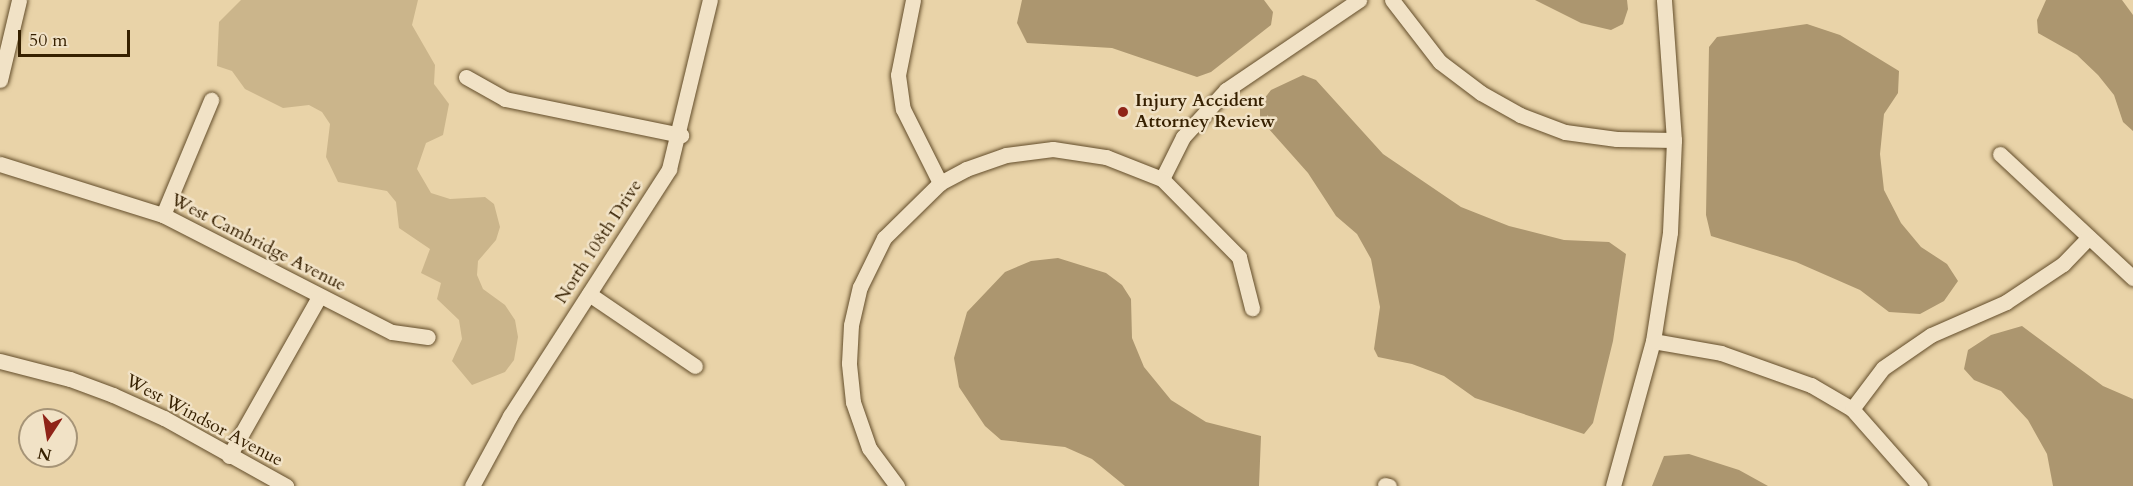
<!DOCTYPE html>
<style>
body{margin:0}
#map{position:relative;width:2133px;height:486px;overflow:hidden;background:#e9d3a8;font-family:Cardo,serif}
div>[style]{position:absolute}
.green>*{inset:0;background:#cbb58b}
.water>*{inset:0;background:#ac966f}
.roads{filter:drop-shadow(0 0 2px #634d2a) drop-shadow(0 0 2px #634d2a)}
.minor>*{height:15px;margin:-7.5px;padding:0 7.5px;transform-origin:7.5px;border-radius:7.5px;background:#f1e2c6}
.dots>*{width:16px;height:16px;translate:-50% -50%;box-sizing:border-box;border:3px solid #f1e2c6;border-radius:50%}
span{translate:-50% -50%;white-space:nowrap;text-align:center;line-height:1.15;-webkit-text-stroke:5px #f1e2c6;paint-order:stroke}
.poi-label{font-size:18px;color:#362000;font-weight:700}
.left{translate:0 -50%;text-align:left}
.street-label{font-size:18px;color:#362000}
.north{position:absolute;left:18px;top:408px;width:60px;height:60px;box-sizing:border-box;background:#f1e2c6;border:2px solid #a69477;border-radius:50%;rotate:192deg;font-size:16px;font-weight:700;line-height:24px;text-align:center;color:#362000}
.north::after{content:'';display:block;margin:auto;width:21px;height:27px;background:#8f2418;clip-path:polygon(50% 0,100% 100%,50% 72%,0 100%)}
.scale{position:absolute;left:18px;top:30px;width:112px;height:27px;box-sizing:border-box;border:3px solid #362000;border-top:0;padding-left:8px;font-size:18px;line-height:21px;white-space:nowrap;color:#362000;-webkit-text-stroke:4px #f1e2c6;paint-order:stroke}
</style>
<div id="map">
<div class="green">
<i style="clip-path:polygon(241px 0,418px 0,412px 25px,435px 65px,434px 84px,449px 104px,443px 135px,426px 143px,417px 169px,431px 193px,450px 199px,485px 197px,494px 204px,500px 227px,496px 240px,478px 261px,477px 275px,483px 289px,505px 305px,515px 320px,518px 337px,514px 360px,505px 372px,472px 385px,452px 361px,462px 339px,459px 320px,437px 299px,441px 283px,421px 273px,430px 249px,399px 228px,396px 202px,387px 191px,338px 182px,326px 157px,330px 124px,322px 112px,309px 105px,283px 108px,245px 89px,232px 71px,217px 66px,219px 22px)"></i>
</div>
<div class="water">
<i style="clip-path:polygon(1022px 0,1264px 0,1273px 12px,1271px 25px,1211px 72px,1197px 77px,1112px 48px,1027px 43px,1017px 23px)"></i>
<i style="clip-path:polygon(1535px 0,1627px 0,1628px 9px,1623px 24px,1611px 30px,1581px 23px)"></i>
<i style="clip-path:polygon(2046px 0,2122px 0,2133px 15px,2133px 131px,2123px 122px,2114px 95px,2098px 75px,2077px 55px,2038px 33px,2037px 20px)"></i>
<i style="clip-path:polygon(1807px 24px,1840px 35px,1899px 71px,1898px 93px,1884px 114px,1880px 154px,1884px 190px,1901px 223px,1921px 247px,1947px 264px,1958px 281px,1944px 301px,1920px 314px,1889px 312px,1860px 290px,1796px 262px,1711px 236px,1706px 215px,1709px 47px,1717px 37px)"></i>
<i style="clip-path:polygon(1303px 75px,1316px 80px,1383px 154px,1461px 207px,1509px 226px,1564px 240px,1609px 242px,1626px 254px,1613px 341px,1593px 423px,1584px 434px,1475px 398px,1444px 376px,1412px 364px,1378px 357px,1374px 349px,1380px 307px,1371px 259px,1357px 234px,1336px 216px,1308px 173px,1260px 119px,1260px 104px,1271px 90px)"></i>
<i style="clip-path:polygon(1058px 258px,1106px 273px,1122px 285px,1131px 299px,1132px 338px,1144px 367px,1171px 400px,1206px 422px,1261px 436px,1259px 486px,1125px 486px,1092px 459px,1065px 447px,1001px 440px,985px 426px,959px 387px,954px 358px,967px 312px,1005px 272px,1031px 261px)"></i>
<i style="clip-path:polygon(2022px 326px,2103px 386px,2133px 399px,2133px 486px,2053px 486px,2047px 454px,2028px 420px,2001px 391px,1974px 380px,1964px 369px,1968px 350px,1991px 335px)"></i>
<i style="clip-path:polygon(1689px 454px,1739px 470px,1768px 486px,1652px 486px,1664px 456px)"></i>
</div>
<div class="roads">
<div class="minor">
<i style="left:913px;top:0;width:76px;rotate:101.3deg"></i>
<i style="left:898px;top:75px;width:34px;rotate:82deg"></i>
<i style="left:903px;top:109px;width:83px;rotate:63.4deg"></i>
<i style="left:1392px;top:0;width:78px;rotate:52.3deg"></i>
<i style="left:1440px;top:62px;width:51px;rotate:37.1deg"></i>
<i style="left:1481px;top:93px;width:45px;rotate:29.4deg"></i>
<i style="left:1520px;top:115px;width:48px;rotate:20.7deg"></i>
<i style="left:1565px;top:132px;width:52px;rotate:7.7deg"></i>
<i style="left:1617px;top:139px;width:57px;rotate:1deg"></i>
<i style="left:466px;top:77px;width:45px;rotate:29.4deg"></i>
<i style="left:505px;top:99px;width:180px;rotate:11.6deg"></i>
<i style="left:0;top:80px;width:82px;rotate:-76.6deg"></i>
<i style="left:2000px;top:154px;width:182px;rotate:43deg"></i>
<i style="left:0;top:164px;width:171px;rotate:17.4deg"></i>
<i style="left:163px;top:215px;width:257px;rotate:27.1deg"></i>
<i style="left:392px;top:332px;width:36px;rotate:8deg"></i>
<i style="left:1162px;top:179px;width:47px;rotate:-63.4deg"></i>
<i style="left:1183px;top:137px;width:64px;rotate:-47.5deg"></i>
<i style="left:1226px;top:90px;width:161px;rotate:-34.1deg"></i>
<i style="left:163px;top:215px;width:125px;rotate:-67.3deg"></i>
<i style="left:589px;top:294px;width:128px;rotate:34.2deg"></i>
<i style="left:1653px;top:341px;width:69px;rotate:10deg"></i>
<i style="left:1721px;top:353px;width:96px;rotate:19.6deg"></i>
<i style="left:1811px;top:385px;width:48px;rotate:30.3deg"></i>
<i style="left:1852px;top:409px;width:103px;rotate:48.6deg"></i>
<i style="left:0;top:361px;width:72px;rotate:14.4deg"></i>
<i style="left:70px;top:379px;width:46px;rotate:20.4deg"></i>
<i style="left:113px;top:395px;width:56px;rotate:24.3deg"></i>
<i style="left:164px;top:418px;width:140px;rotate:29.1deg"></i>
<i style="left:1852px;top:409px;width:51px;rotate:-52.9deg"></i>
<i style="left:1883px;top:368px;width:58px;rotate:-34.5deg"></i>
<i style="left:1931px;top:335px;width:82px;rotate:-23.7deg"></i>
<i style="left:2006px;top:302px;width:69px;rotate:-33.7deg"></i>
<i style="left:2063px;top:264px;width:37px;rotate:-46deg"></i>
<i style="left:229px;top:456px;width:183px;rotate:-60.5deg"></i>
<i style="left:1385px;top:485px;width:4px;rotate:14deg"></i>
<i style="left:472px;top:486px;width:80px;rotate:-61.5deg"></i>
<i style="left:510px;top:416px;width:294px;rotate:-57.2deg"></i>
<i style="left:669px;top:169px;width:174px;rotate:-76.4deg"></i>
<i style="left:897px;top:486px;width:47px;rotate:-126.4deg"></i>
<i style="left:869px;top:448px;width:49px;rotate:-109.2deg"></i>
<i style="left:853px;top:402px;width:39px;rotate:-96deg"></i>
<i style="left:849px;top:363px;width:38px;rotate:-87deg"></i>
<i style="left:851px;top:325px;width:39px;rotate:-77deg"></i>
<i style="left:860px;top:287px;width:55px;rotate:-63.9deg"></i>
<i style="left:884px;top:238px;width:78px;rotate:-44.5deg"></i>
<i style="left:940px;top:183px;width:30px;rotate:-28deg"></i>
<i style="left:966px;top:169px;width:42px;rotate:-19.3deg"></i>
<i style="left:1006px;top:155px;width:47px;rotate:-7.3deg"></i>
<i style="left:1053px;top:149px;width:54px;rotate:8.6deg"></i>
<i style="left:1106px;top:157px;width:60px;rotate:21.4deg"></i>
<i style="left:1162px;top:179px;width:110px;rotate:45.4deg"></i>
<i style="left:1239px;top:257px;width:53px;rotate:75.7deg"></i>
<i style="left:1613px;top:486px;width:150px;rotate:-74.6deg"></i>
<i style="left:1653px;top:341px;width:110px;rotate:-81.1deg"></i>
<i style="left:1670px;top:232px;width:92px;rotate:-87.5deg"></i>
<i style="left:1674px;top:140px;width:140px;rotate:-94.1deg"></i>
</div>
</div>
<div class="dots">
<i style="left:1123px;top:112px;background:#8f2418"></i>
</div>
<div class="poi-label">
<span class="left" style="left:1135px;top:112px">Injury Accident<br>Attorney Review</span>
</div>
<div class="street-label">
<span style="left:599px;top:242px;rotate:-57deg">North 108th Drive</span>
<span style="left:258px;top:243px;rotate:27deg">West Cambridge Avenue</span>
<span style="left:204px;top:421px;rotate:28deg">West Windsor Avenue</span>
</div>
<div class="north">N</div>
<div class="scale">50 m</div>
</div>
